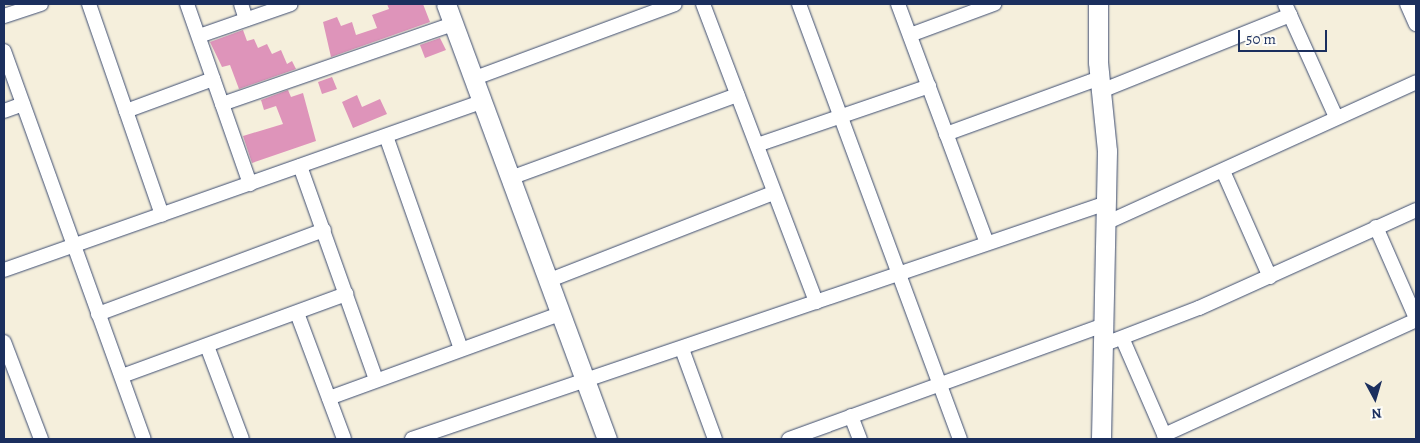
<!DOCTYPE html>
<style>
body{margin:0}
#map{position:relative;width:1420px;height:443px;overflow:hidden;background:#f5efdc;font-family:Alegreya,serif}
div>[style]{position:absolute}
.building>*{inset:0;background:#de94ba}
.roads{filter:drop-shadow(0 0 1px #3c4c71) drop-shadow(0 0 1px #3c4c71)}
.street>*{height:14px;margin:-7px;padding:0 7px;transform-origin:7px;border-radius:7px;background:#fff}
.secondary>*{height:19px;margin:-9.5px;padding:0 9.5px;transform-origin:9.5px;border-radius:9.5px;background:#fff}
span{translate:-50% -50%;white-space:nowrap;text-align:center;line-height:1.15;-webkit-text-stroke:4px #fdfcf7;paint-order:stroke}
.frame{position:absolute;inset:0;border:5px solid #1b2f5e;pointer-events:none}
.north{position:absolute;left:1350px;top:373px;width:50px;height:50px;-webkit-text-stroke:4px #fdfcf7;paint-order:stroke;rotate:174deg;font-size:14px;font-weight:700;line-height:20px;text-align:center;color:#1b2f5e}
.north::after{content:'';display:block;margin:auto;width:18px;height:22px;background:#1b2f5e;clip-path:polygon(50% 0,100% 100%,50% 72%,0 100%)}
.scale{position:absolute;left:1238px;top:30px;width:89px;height:22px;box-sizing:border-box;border:2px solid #1b2f5e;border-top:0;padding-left:6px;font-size:15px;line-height:18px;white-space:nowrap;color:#1b2f5e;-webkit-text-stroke:4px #fdfcf7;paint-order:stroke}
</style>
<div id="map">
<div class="building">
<i style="clip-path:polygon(387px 4px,423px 4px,430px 22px,331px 57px,323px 22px,337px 17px,341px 26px,352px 22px,356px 35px,377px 28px,372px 15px,389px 9px)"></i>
<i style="clip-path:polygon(243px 30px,247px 41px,254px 39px,258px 48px,267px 44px,272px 54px,281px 50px,287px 64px,292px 61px,296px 69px,239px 89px,230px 65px,222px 67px,210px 42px)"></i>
<i style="clip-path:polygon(440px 38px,446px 50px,425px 58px,420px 45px)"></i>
<i style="clip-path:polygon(332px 77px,337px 89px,322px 94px,318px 82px)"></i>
<i style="clip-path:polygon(288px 90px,291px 97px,303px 93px,316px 141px,252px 163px,243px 136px,283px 124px,276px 106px,264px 110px,261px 100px)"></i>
<i style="clip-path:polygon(357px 95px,362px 107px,380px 99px,387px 114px,353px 128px,342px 102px)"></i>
</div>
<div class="roads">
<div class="street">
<i style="left:89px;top:4px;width:223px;rotate:70.9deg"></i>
<i style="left:187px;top:4px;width:191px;rotate:70.7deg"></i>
<i style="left:241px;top:4px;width:16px;rotate:72deg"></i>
<i style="left:703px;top:4px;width:319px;rotate:69.2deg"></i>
<i style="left:799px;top:4px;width:464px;rotate:69.7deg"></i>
<i style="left:898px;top:4px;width:255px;rotate:69.6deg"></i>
<i style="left:1285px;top:4px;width:124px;rotate:65.7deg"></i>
<i style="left:1407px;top:4px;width:22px;rotate:66deg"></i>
<i style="left:4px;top:16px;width:39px;rotate:-18deg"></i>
<i style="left:910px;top:35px;width:90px;rotate:-20.3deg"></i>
<i style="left:199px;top:36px;width:97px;rotate:-19.2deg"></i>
<i style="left:4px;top:51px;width:412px;rotate:70.2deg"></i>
<i style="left:475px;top:78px;width:213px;rotate:-20.3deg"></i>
<i style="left:1101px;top:91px;width:204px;rotate:-21.9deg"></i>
<i style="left:222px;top:104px;width:244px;rotate:-19.1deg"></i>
<i style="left:4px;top:111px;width:20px;rotate:-20deg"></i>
<i style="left:126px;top:111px;width:93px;rotate:-20.2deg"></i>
<i style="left:946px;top:134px;width:164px;rotate:-20deg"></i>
<i style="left:386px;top:136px;width:226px;rotate:70.6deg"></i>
<i style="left:757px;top:145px;width:182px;rotate:-18.9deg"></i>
<i style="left:300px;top:166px;width:227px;rotate:70.4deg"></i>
<i style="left:1223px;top:171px;width:116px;rotate:66.1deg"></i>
<i style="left:513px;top:177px;width:239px;rotate:-20.1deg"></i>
<i style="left:1108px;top:222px;width:338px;rotate:-24.4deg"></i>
<i style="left:1376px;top:227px;width:99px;rotate:66.3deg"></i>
<i style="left:4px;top:270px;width:509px;rotate:-19.4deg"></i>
<i style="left:550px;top:280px;width:239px;rotate:-21.3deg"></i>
<i style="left:297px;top:313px;width:134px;rotate:69.5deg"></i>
<i style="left:98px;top:314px;width:241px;rotate:-20.4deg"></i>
<i style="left:1123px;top:340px;width:108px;rotate:66.5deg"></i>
<i style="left:4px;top:342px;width:104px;rotate:69.1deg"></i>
<i style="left:1105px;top:344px;width:101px;rotate:-21deg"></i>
<i style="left:1199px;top:308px;width:238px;rotate:-24.3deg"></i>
<i style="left:207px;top:346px;width:99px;rotate:69.4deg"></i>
<i style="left:682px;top:349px;width:96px;rotate:69.9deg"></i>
<i style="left:122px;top:376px;width:239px;rotate:-20.1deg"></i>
<i style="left:329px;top:398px;width:248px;rotate:-20deg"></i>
<i style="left:851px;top:416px;width:25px;rotate:69deg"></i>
<i style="left:1164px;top:435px;width:277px;rotate:-24.5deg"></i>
<i style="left:412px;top:439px;width:734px;rotate:-18.76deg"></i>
<i style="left:789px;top:439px;width:337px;rotate:-19.9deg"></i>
</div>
<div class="secondary">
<i style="left:446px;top:4px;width:464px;rotate:69.7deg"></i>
<i style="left:1098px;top:4px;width:58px;rotate:90deg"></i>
<i style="left:1098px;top:62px;width:89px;rotate:84.2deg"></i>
<i style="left:1107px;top:151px;width:288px;rotate:91.2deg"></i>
</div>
</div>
<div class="frame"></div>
<div class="north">N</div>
<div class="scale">50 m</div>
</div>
